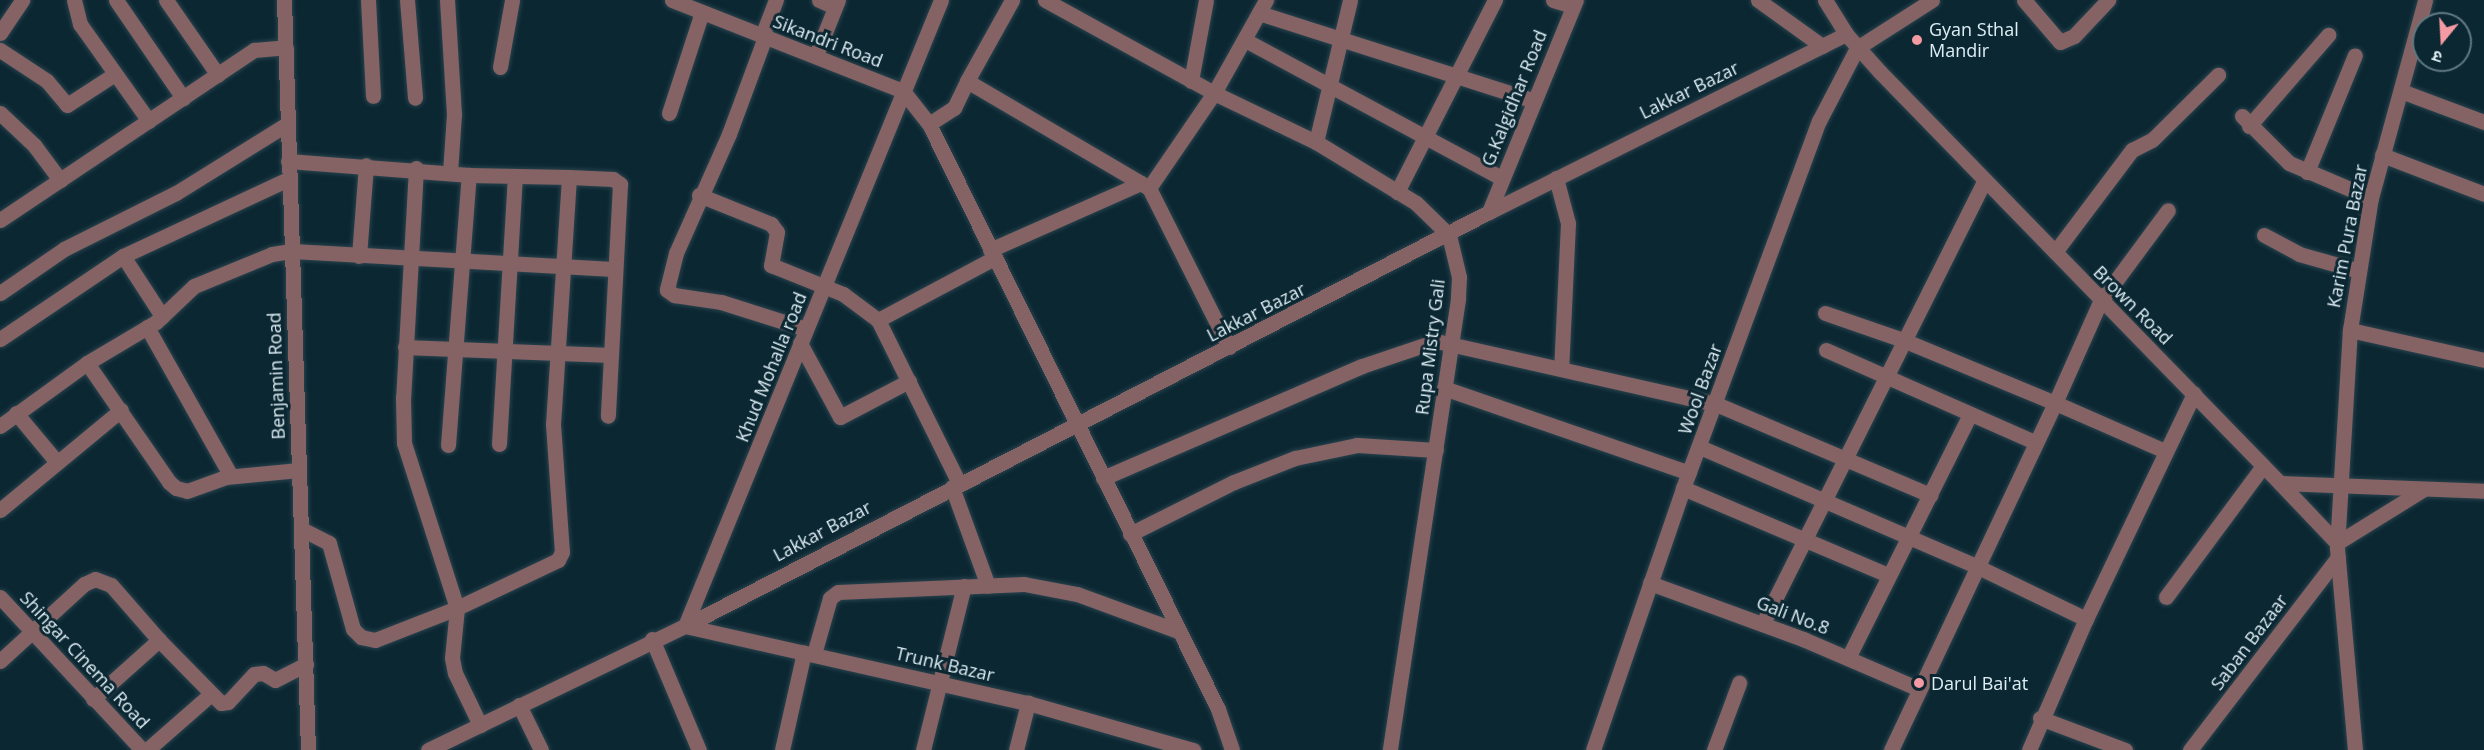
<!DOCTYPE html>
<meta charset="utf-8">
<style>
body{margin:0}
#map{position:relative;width:2484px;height:750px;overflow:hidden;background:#0b2732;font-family:"Open Sans","Noto Sans Devanagari",sans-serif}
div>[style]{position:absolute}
.roads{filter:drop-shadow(0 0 2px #29434d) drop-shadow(0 0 2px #29434d)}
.minor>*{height:15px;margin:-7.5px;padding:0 7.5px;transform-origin:7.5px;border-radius:7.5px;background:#856365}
.dots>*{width:16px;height:16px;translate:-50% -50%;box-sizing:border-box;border:3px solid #0b2732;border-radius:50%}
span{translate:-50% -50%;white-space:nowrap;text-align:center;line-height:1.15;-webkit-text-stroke:6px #0b2732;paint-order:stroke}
.poi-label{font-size:18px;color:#deeef5}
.left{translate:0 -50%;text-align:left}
.street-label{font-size:18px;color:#deeef5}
.north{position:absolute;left:2412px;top:12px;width:60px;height:60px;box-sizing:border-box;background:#0b2732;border:2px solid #5f7780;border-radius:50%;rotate:198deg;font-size:16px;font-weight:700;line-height:24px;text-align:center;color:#deeef5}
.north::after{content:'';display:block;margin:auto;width:21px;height:27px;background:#f49aa2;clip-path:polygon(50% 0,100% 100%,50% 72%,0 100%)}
</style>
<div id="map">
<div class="roads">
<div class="minor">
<i style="left:74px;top:0;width:25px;rotate:76deg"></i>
<i style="left:80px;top:24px;width:119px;rotate:54.6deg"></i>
<i style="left:116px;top:0;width:119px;rotate:55.6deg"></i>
<i style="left:166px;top:0;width:91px;rotate:55.3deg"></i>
<i style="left:284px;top:0;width:750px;rotate:88.17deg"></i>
<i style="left:368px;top:0;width:96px;rotate:87deg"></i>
<i style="left:407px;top:0;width:98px;rotate:85.3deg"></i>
<i style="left:447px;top:0;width:114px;rotate:86.5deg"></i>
<i style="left:454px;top:114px;width:59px;rotate:93.9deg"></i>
<i style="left:672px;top:0;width:248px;rotate:21.5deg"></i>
<i style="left:903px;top:91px;width:42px;rotate:51.8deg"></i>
<i style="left:929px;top:124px;width:652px;rotate:63.71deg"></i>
<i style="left:1218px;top:709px;width:43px;rotate:71.1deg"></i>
<i style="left:819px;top:0;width:17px;rotate:24deg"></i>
<i style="left:1045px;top:0;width:193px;rotate:28.8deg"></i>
<i style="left:1214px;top:93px;width:113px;rotate:25.7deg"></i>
<i style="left:1316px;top:142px;width:117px;rotate:31.4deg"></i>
<i style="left:1416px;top:203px;width:46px;rotate:44.1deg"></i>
<i style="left:1449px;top:235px;width:43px;rotate:76.6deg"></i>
<i style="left:1459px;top:277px;width:22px;rotate:93deg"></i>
<i style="left:1458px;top:299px;width:456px;rotate:98.6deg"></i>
<i style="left:1553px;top:0;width:21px;rotate:17deg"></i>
<i style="left:1758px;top:0;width:79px;rotate:35.7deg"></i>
<i style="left:1825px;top:0;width:40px;rotate:58deg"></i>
<i style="left:1846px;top:34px;width:51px;rotate:48.2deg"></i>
<i style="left:1880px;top:72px;width:574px;rotate:45.78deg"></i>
<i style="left:2280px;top:483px;width:204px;rotate:2.2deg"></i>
<i style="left:2024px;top:0;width:55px;rotate:49.4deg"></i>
<i style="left:2060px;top:42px;width:15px;rotate:-23deg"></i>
<i style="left:2074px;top:36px;width:50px;rotate:-46.6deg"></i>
<i style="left:1259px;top:13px;width:287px;rotate:17.7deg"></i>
<i style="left:0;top:33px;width:40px;rotate:-56deg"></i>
<i style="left:762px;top:36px;width:39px;rotate:-69deg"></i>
<i style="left:765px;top:37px;width:103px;rotate:110.4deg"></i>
<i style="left:729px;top:134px;width:130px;rotate:114deg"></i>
<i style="left:676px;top:253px;width:38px;rotate:104deg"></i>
<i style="left:667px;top:290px;width:9px;rotate:36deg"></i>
<i style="left:674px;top:295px;width:48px;rotate:8.5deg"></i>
<i style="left:721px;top:302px;width:89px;rotate:17.6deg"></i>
<i style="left:1245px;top:40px;width:291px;rotate:28.3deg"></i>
<i style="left:0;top:50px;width:56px;rotate:33.4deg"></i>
<i style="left:47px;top:81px;width:31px;rotate:50deg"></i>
<i style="left:67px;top:105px;width:57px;rotate:-32.9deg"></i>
<i style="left:816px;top:55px;width:59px;rotate:-68.2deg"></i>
<i style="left:500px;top:67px;width:68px;rotate:-79.8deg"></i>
<i style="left:967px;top:81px;width:93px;rotate:-60.9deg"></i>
<i style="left:1191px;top:81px;width:82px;rotate:-79.5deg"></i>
<i style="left:2401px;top:91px;width:89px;rotate:20.5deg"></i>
<i style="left:0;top:113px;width:47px;rotate:43.3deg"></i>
<i style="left:34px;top:145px;width:44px;rotate:53.4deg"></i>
<i style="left:669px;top:113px;width:106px;rotate:-71.9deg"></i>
<i style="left:2242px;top:116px;width:66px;rotate:45deg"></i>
<i style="left:2289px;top:163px;width:89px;rotate:23.1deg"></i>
<i style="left:929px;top:124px;width:30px;rotate:-33deg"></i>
<i style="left:954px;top:108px;width:30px;rotate:-64deg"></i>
<i style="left:967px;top:81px;width:202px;rotate:30.4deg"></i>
<i style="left:1141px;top:183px;width:165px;rotate:156.1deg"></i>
<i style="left:2249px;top:126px;width:121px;rotate:-49deg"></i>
<i style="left:1316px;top:142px;width:146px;rotate:-76.5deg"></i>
<i style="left:2382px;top:155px;width:109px;rotate:20.9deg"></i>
<i style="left:288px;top:161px;width:182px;rotate:4.4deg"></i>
<i style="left:469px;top:175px;width:100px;rotate:1.1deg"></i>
<i style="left:569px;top:177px;width:248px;rotate:93.7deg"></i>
<i style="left:553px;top:424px;width:128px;rotate:86deg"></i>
<i style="left:562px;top:552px;width:9px;rotate:117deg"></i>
<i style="left:558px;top:560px;width:112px;rotate:154.6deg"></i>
<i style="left:457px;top:608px;width:88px;rotate:158.7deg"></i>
<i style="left:375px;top:640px;width:14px;rotate:-168deg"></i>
<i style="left:361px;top:637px;width:11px;rotate:-135deg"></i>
<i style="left:353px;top:629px;width:89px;rotate:-105.6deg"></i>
<i style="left:329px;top:543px;width:30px;rotate:-153deg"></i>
<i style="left:416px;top:168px;width:230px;rotate:93.2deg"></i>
<i style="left:403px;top:398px;width:45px;rotate:88.7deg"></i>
<i style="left:404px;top:443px;width:173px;rotate:72.2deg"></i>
<i style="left:457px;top:608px;width:50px;rotate:95.7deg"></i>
<i style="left:452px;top:658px;width:15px;rotate:79deg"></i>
<i style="left:455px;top:673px;width:58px;rotate:64.3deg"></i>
<i style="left:2307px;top:172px;width:126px;rotate:-67.7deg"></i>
<i style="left:569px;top:177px;width:44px;rotate:2.6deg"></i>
<i style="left:613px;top:179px;width:9px;rotate:36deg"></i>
<i style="left:620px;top:184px;width:232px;rotate:93deg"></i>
<i style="left:1556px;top:178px;width:47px;rotate:75.1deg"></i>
<i style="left:1568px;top:223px;width:146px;rotate:92.7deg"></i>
<i style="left:1142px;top:184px;width:8px;rotate:30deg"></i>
<i style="left:1149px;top:188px;width:178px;rotate:63.3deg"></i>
<i style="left:1149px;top:188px;width:115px;rotate:-55.6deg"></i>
<i style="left:1214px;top:93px;width:107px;rotate:-60.8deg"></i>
<i style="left:1397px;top:192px;width:216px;rotate:-63deg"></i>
<i style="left:699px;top:195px;width:78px;rotate:21.9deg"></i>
<i style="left:771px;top:224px;width:10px;rotate:53deg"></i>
<i style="left:777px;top:232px;width:34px;rotate:100deg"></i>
<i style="left:771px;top:265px;width:78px;rotate:21.9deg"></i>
<i style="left:843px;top:294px;width:44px;rotate:36.6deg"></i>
<i style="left:878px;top:320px;width:182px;rotate:63.6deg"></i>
<i style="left:1489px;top:212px;width:229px;rotate:-67.7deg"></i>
<i style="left:0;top:220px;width:306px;rotate:-33.8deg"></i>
<i style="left:254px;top:50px;width:32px;rotate:-5deg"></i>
<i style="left:2264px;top:235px;width:40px;rotate:28deg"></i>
<i style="left:2299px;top:254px;width:59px;rotate:15.7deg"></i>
<i style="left:2055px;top:252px;width:128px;rotate:-53deg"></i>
<i style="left:2132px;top:150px;width:22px;rotate:-27deg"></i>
<i style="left:2152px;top:140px;width:93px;rotate:-44.6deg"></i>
<i style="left:123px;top:256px;width:72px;rotate:57deg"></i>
<i style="left:359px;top:256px;width:91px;rotate:-85.6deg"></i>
<i style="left:0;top:293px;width:78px;rotate:-34.5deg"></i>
<i style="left:64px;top:249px;width:125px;rotate:-26.6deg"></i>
<i style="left:176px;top:193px;width:131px;rotate:-31.9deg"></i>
<i style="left:1825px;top:313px;width:83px;rotate:19.1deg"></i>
<i style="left:1903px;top:340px;width:165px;rotate:22.5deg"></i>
<i style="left:2055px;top:403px;width:384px;rotate:115.3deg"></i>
<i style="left:878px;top:320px;width:132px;rotate:-28.1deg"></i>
<i style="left:147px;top:327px;width:171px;rotate:60.6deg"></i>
<i style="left:2350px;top:330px;width:137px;rotate:12.6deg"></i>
<i style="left:0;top:339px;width:148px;rotate:-34deg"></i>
<i style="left:123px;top:256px;width:182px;rotate:-25deg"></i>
<i style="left:800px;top:343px;width:84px;rotate:61.6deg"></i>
<i style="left:840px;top:417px;width:78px;rotate:-27.6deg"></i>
<i style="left:405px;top:347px;width:205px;rotate:2.2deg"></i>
<i style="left:1826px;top:350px;width:228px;rotate:23.8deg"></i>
<i style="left:87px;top:363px;width:145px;rotate:55.4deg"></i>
<i style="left:169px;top:482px;width:9px;rotate:41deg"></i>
<i style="left:176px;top:488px;width:11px;rotate:15deg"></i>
<i style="left:187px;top:491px;width:41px;rotate:-19.7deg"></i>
<i style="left:226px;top:477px;width:73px;rotate:-5.5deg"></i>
<i style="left:1444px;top:388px;width:259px;rotate:19.1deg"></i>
<i style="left:16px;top:413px;width:62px;rotate:50.2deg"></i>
<i style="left:0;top:426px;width:107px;rotate:-35.9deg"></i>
<i style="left:87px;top:363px;width:80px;rotate:-30.7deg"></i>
<i style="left:156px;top:322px;width:52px;rotate:-43.5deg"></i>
<i style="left:194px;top:286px;width:84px;rotate:-22.3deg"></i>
<i style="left:272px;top:254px;width:19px;rotate:-9deg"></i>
<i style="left:291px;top:251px;width:324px;rotate:3.2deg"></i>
<i style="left:499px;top:444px;width:267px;rotate:-86.6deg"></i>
<i style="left:448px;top:445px;width:271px;rotate:-85.6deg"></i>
<i style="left:1700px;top:447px;width:301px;rotate:23.3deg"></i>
<i style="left:1976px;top:566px;width:122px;rotate:25.7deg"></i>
<i style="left:2165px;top:451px;width:120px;rotate:-156.4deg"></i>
<i style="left:2055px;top:403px;width:111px;rotate:-66deg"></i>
<i style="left:2100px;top:302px;width:114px;rotate:-53.5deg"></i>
<i style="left:1103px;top:478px;width:282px;rotate:-23.4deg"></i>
<i style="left:1362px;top:366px;width:78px;rotate:-18.7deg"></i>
<i style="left:1436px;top:341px;width:287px;rotate:12.7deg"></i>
<i style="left:1716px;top:404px;width:233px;rotate:23deg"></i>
<i style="left:2280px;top:483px;width:83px;rotate:46.5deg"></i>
<i style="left:2337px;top:543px;width:102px;rotate:-31.8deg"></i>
<i style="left:952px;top:487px;width:105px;rotate:70deg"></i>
<i style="left:1683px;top:488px;width:223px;rotate:23deg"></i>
<i style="left:0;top:510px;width:157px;rotate:-39.6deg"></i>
<i style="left:1130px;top:534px;width:116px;rotate:-26.6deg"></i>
<i style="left:1234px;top:482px;width:66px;rotate:-21.5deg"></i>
<i style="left:1295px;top:458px;width:63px;rotate:-11.8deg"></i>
<i style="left:1357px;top:445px;width:79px;rotate:3.6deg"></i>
<i style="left:1650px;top:583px;width:163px;rotate:20.1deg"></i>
<i style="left:1803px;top:639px;width:126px;rotate:23.3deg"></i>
<i style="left:0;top:597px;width:209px;rotate:47.1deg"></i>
<i style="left:2166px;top:597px;width:163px;rotate:-53.5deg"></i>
<i style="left:1763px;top:623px;width:493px;rotate:-63.4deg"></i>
<i style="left:685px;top:626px;width:676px;rotate:-67.76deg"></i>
<i style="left:685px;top:626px;width:352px;rotate:12.7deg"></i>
<i style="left:1028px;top:703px;width:172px;rotate:15.9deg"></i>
<i style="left:652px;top:639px;width:121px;rotate:67.1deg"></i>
<i style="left:814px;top:654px;width:58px;rotate:-74.1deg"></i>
<i style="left:830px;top:598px;width:10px;rotate:-37deg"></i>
<i style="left:838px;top:592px;width:186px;rotate:-2.5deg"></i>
<i style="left:1024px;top:584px;width:54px;rotate:10.7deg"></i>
<i style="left:1077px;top:594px;width:108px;rotate:20.1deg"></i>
<i style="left:1848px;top:658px;width:273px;rotate:-63.4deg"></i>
<i style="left:0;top:661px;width:114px;rotate:-42.5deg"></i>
<i style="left:84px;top:584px;width:12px;rotate:-24deg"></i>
<i style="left:95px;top:579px;width:17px;rotate:21deg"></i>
<i style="left:111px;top:585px;width:73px;rotate:48.9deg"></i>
<i style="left:93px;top:699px;width:89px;rotate:-41.8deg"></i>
<i style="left:159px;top:640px;width:88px;rotate:45.5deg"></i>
<i style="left:221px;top:703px;width:7px;rotate:-8deg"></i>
<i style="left:228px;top:702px;width:38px;rotate:-47deg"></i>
<i style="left:254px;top:674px;width:9px;rotate:-6deg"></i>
<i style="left:263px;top:673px;width:14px;rotate:30deg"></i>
<i style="left:275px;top:680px;width:35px;rotate:-27deg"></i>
<i style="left:519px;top:705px;width:50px;rotate:63.9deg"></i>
<i style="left:2040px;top:718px;width:91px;rotate:20.6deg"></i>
<i style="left:147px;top:750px;width:85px;rotate:-41.2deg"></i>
<i style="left:428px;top:750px;width:285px;rotate:-25.8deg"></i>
<i style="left:685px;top:626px;width:904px;rotate:-27.25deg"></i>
<i style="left:1489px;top:212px;width:399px;rotate:-26.5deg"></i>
<i style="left:782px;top:750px;width:100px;rotate:-77.3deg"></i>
<i style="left:923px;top:750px;width:169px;rotate:-76deg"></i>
<i style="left:1016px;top:750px;width:49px;rotate:-75.7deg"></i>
<i style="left:1593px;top:750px;width:277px;rotate:-71deg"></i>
<i style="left:1683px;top:488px;width:391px;rotate:-69.7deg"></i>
<i style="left:1819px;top:121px;width:82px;rotate:-62.5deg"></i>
<i style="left:1857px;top:48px;width:89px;rotate:-32.6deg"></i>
<i style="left:1714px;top:750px;width:72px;rotate:-69.5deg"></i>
<i style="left:2029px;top:750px;width:143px;rotate:-66.5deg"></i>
<i style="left:2086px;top:619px;width:250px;rotate:-64.4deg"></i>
<i style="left:2190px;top:750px;width:243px;rotate:-52.5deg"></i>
<i style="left:2355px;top:750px;width:204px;rotate:-95.1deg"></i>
<i style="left:2337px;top:547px;width:217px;rotate:-86.6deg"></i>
<i style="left:2350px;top:330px;width:134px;rotate:-81deg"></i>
<i style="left:2371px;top:198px;width:205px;rotate:-74.7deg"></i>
</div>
</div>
<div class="dots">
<i style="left:1917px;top:40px;background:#f49aa2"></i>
<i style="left:1919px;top:683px;background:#f49aa2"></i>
</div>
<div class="poi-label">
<span class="left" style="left:1929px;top:40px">Gyan Sthal<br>Mandir</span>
<span class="left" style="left:1931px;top:683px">Darul Bai'at</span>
</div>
<div class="street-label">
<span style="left:828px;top:41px;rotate:21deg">Sikandri Road</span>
<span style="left:1689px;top:90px;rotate:-26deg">Lakkar Bazar</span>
<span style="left:1514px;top:98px;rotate:-68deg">G.Kalgidhar Road</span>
<span style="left:2347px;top:236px;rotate:-79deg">Karim Pura Bazar</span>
<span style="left:2133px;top:305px;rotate:45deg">Brown Road</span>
<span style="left:1256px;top:312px;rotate:-27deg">Lakkar Bazar</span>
<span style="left:1430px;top:347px;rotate:-83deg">Rupa Mistry Gali</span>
<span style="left:771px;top:367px;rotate:-68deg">Khud Mohalla road</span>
<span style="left:276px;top:376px;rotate:-92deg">Benjamin Road</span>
<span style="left:1700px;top:389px;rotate:-70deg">Wool Bazar</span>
<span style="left:822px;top:531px;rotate:-28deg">Lakkar Bazar</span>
<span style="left:1793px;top:615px;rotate:21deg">Gali No.8</span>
<span style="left:2249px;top:642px;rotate:-53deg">Saban Bazaar</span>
<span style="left:85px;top:660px;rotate:47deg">Shingar Cinema Road</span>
<span style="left:945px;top:664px;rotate:13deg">Trunk Bazar</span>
</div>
<div class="north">उ</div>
</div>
